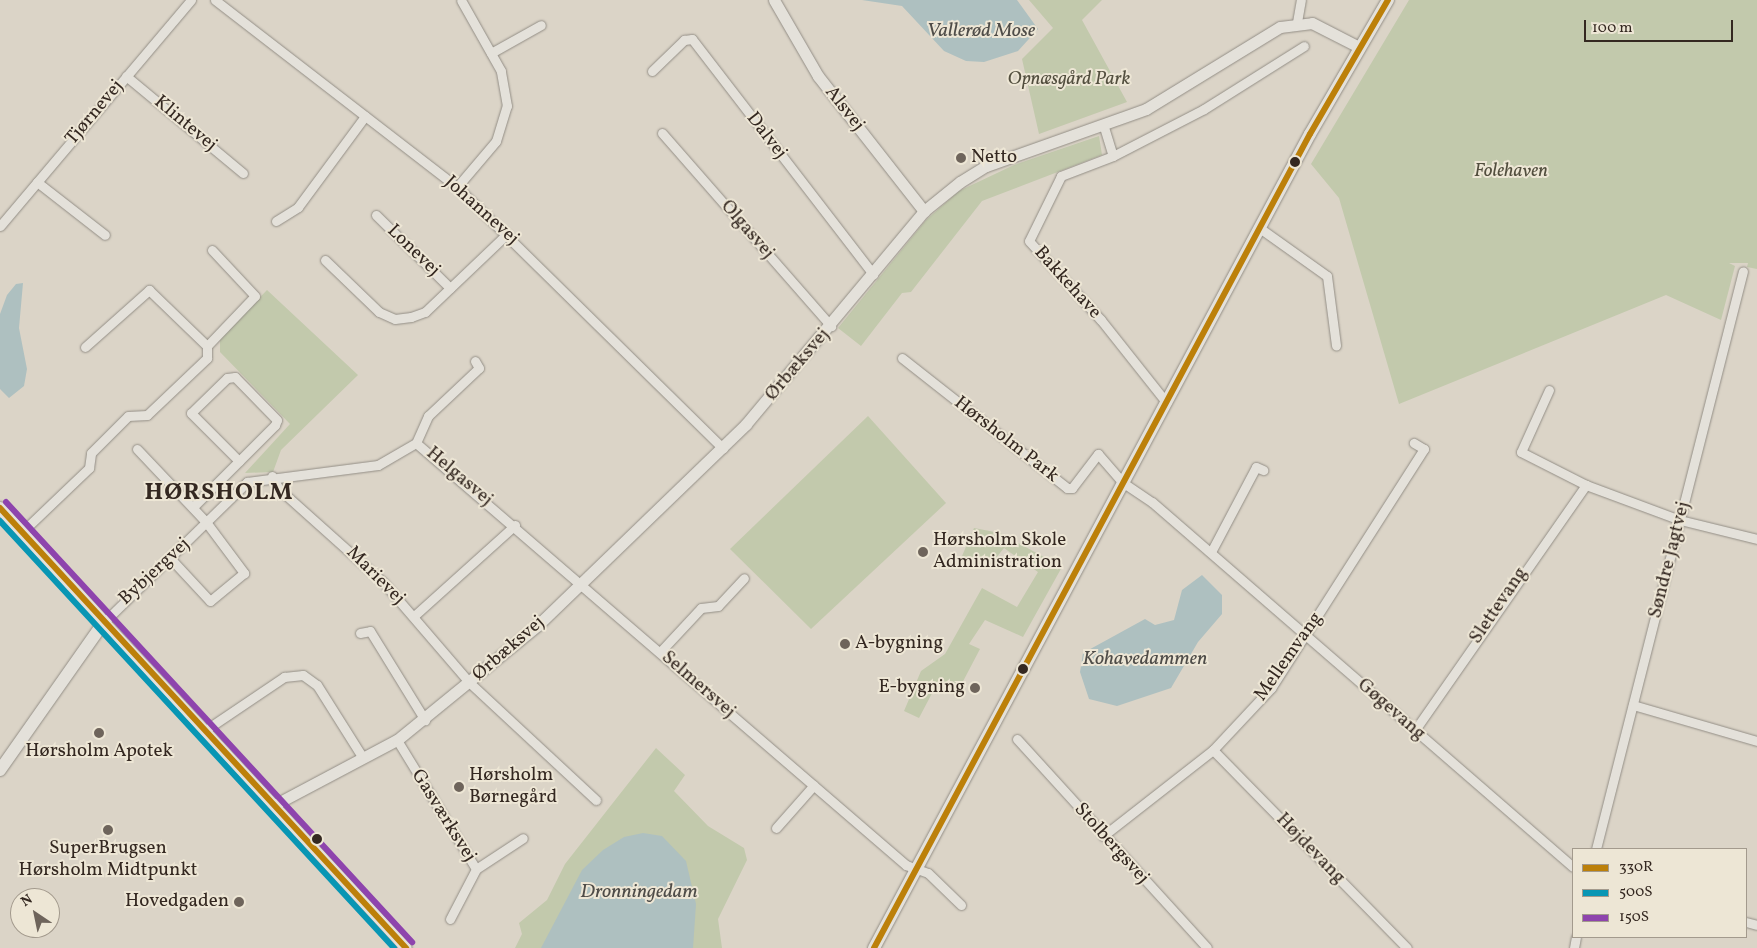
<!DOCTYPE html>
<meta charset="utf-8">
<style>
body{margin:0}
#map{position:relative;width:1757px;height:948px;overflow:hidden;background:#dbd4c7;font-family:Vollkorn,serif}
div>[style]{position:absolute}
.green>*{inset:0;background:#c2c9ac}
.water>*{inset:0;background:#aec0c0}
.roads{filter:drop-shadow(0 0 1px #938e86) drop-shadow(0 0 1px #938e86)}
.minor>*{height:9px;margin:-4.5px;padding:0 4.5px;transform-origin:4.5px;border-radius:4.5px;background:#e4e1da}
.tertiary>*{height:11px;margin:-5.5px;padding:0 5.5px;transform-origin:5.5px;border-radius:5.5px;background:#e4e1da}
.secondary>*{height:12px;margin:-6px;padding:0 6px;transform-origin:6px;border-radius:6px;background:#e4e1da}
.bus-1>*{height:6px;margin:-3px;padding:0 3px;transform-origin:3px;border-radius:3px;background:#bc800a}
.bus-2>*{height:6px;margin:-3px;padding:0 3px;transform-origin:3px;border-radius:3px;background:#0896b4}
.bus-3>*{height:6px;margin:-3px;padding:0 3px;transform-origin:3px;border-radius:3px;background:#8e44ad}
.dots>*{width:14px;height:14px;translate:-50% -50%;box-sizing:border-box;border:2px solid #ede6d5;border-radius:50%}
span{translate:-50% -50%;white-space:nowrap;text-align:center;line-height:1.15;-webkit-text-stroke:4px #ede6d5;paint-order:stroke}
.park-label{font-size:19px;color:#524e3e;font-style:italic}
.street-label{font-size:19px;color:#342821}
.poi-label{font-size:19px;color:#342821}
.left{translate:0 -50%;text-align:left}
.right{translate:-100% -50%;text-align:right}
.water-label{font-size:20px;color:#4e4c48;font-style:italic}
.district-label{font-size:24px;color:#342821;font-weight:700;letter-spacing:1px}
.legend{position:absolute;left:1572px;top:848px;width:175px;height:90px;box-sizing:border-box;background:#ede6d5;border:1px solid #a39a8d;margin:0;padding:6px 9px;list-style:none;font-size:15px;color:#342821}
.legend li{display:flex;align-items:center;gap:10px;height:25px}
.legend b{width:25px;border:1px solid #a39a8d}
.north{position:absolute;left:10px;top:888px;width:50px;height:50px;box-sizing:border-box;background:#ede6d5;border:1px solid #a39a8d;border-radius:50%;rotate:326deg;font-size:14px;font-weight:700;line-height:20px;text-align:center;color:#342821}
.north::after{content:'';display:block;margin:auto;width:18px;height:22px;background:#6e645b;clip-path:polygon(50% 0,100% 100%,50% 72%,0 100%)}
.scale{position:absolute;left:1584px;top:20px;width:149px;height:22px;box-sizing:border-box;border:2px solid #342821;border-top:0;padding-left:6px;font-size:15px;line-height:18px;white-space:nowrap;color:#342821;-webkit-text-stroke:4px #ede6d5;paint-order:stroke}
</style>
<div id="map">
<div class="green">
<i style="clip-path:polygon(1029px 0,1102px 0,1082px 20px,1127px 102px,1039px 134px,1022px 59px,1053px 28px)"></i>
<i style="clip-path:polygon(1409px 0,1757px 0,1757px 269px,1747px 267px,1748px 263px,1729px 263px,1735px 266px,1721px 320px,1666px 295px,1399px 404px,1339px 198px,1311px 164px)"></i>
<i style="clip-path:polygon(1099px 136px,1102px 155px,982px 201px,911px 292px,902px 293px,861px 346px,838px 328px,926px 220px,959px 191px,1014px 165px)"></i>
<i style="clip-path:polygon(267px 290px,358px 375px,281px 450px,273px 472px,245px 473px,290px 424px,220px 352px,220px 339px)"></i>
<i style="clip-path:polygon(868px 416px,946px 503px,811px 629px,730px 549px)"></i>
<i style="clip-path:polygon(974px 528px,1000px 533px,1062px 567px,1023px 637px,985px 620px,969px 644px,980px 649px,959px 689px,939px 680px,919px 718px,904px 711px,921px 671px,945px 654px,982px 588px,1017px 607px,1038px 572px,1004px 548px,988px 568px,962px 556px)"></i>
<i style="clip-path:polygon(656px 748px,685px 775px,674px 791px,708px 826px,744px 848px,747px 860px,718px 919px,722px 948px,515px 948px,522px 934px,519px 923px,547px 900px,565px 864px)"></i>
</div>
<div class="water">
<i style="clip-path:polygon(862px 0,1017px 0,1038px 29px,1018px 51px,984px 62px,966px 61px,944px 51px,902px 6px)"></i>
<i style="clip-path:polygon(23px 283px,19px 328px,27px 369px,24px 386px,9px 398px,0 389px,0 314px,7px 295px,16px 284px)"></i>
<i style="clip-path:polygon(1202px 575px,1222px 595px,1222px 614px,1198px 642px,1171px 688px,1117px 706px,1089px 699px,1080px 672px,1083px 653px,1145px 619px,1155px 625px,1174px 620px,1182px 590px)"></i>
<i style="clip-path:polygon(643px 833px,662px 836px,686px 861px,696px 904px,693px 948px,541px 948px,582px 870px,603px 850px,624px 837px)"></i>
</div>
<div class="roads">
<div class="minor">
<i style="left:215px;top:0;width:306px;rotate:37.7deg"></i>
<i style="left:457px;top:187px;width:373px;rotate:44.5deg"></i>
<i style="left:1297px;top:22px;width:22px;rotate:-80deg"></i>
<i style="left:491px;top:53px;width:57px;rotate:-29.2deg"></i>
<i style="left:652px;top:71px;width:45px;rotate:-44.1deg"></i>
<i style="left:684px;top:40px;width:8px;rotate:-7deg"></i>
<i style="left:692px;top:39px;width:297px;rotate:52.4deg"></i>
<i style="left:126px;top:76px;width:152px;rotate:39.7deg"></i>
<i style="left:1104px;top:127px;width:30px;rotate:73deg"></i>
<i style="left:1113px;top:156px;width:102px;rotate:-27.3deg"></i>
<i style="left:1204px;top:109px;width:118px;rotate:-32.2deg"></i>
<i style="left:662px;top:133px;width:257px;rotate:48.8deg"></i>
<i style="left:1113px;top:156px;width:56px;rotate:159deg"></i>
<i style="left:1061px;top:176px;width:72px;rotate:116.2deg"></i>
<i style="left:1029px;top:241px;width:107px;rotate:47.7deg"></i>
<i style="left:1101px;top:320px;width:105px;rotate:51.6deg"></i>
<i style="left:37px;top:182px;width:86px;rotate:37.9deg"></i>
<i style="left:457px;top:187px;width:60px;rotate:-49.7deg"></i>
<i style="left:496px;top:141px;width:37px;rotate:-73deg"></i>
<i style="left:507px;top:106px;width:36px;rotate:-100deg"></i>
<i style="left:501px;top:71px;width:81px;rotate:-119.4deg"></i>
<i style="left:376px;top:215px;width:104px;rotate:44.6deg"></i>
<i style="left:276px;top:221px;width:26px;rotate:-32deg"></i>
<i style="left:298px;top:207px;width:113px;rotate:-53.6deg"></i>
<i style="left:0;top:226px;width:296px;rotate:-49.8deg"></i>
<i style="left:1261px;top:229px;width:81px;rotate:35.5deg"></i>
<i style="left:1327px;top:276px;width:70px;rotate:82.6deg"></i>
<i style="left:325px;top:260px;width:75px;rotate:43.9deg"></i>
<i style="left:379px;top:312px;width:17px;rotate:24deg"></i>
<i style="left:395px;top:319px;width:16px;rotate:-7deg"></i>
<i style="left:411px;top:317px;width:15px;rotate:-20deg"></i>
<i style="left:425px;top:312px;width:113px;rotate:-43.6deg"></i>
<i style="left:85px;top:347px;width:86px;rotate:-41.7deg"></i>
<i style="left:149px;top:290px;width:81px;rotate:44deg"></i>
<i style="left:902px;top:358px;width:210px;rotate:38.2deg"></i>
<i style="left:1067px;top:488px;width:5px"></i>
<i style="left:1072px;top:488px;width:43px;rotate:-52.6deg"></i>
<i style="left:1098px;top:454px;width:37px;rotate:49deg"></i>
<i style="left:1122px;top:482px;width:36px;rotate:34deg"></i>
<i style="left:1152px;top:502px;width:557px;rotate:40.92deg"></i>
<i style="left:1549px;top:390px;width:68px;rotate:114.3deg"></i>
<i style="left:1521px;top:452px;width:73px;rotate:26.9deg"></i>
<i style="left:416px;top:443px;width:647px;rotate:40.74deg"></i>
<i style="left:906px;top:865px;width:23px;rotate:20deg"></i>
<i style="left:928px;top:873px;width:46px;rotate:44.1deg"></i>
<i style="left:416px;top:443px;width:30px;rotate:-66deg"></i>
<i style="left:428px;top:416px;width:70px;rotate:-43.3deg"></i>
<i style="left:479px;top:368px;width:8px;rotate:-120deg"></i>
<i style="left:137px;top:449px;width:100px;rotate:46.6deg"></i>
<i style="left:206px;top:522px;width:64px;rotate:53.3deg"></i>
<i style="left:244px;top:573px;width:44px;rotate:140.5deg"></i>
<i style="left:210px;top:601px;width:59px;rotate:-132.9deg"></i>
<i style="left:272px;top:476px;width:15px;rotate:62deg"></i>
<i style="left:279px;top:489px;width:140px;rotate:41.8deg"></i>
<i style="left:383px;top:582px;width:133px;rotate:49.3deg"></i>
<i style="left:470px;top:683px;width:172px;rotate:42.9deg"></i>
<i style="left:193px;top:507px;width:116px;rotate:-45deg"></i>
<i style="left:275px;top:425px;width:5px;rotate:-68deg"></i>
<i style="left:277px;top:420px;width:60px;rotate:-134.3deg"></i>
<i style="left:235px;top:377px;width:8px;rotate:173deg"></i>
<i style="left:227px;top:378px;width:50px;rotate:135.8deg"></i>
<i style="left:191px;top:413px;width:68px;rotate:45deg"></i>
<i style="left:22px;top:532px;width:93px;rotate:-43.7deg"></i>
<i style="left:89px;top:468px;width:15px;rotate:-82deg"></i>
<i style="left:91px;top:453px;width:52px;rotate:-45deg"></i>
<i style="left:128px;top:416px;width:19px;rotate:-3deg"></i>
<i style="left:147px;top:415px;width:83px;rotate:-43.5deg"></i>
<i style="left:207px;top:358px;width:12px;rotate:-90deg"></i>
<i style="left:207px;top:346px;width:69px;rotate:-46.2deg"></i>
<i style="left:255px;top:296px;width:63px;rotate:-133.1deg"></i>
<i style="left:1211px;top:552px;width:96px;rotate:-62.1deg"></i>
<i style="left:1256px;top:467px;width:8px;rotate:23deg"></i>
<i style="left:414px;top:616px;width:136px;rotate:-42deg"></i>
<i style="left:104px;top:622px;width:200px;rotate:-44.4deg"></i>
<i style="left:247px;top:482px;width:132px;rotate:-7.4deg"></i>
<i style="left:378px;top:465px;width:44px;rotate:-30.1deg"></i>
<i style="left:360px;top:633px;width:10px;rotate:-11deg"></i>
<i style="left:370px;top:631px;width:105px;rotate:58.3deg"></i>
<i style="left:660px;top:652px;width:60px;rotate:-47deg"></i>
<i style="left:701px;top:608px;width:17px;rotate:-7deg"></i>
<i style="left:718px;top:606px;width:38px;rotate:-47deg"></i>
<i style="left:1633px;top:705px;width:129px;rotate:16.2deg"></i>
<i style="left:1415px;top:730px;width:299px;rotate:-55.1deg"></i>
<i style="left:1586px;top:485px;width:100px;rotate:20.4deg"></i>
<i style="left:1680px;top:520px;width:79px;rotate:13.9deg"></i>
<i style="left:204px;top:731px;width:97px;rotate:-34deg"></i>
<i style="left:284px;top:677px;width:19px;rotate:-6deg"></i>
<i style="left:303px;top:675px;width:17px;rotate:36deg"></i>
<i style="left:317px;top:685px;width:86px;rotate:57.8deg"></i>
<i style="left:1017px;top:739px;width:282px;rotate:47.7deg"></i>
<i style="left:397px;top:740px;width:151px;rotate:58.5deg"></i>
<i style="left:476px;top:869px;width:56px;rotate:-33.4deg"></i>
<i style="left:1213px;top:750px;width:277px;rotate:45.6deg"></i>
<i style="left:776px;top:828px;width:57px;rotate:-48.5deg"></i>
<i style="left:1103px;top:836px;width:140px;rotate:-38deg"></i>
<i style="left:1213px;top:750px;width:85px;rotate:-46.9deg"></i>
<i style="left:1271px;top:688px;width:284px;rotate:-57.4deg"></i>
<i style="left:1424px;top:449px;width:12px;rotate:-149deg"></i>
<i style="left:1596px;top:849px;width:596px;rotate:-75.73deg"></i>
<i style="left:450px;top:919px;width:56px;rotate:-62.5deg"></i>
<i style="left:1746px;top:922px;width:11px;rotate:15deg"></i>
<i style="left:1574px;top:948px;width:11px;rotate:-80deg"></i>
</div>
<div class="tertiary">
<i style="left:774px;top:0;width:88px;rotate:59.9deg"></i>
<i style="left:818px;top:76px;width:172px;rotate:51.9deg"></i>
<i style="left:104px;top:622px;width:444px;rotate:47.2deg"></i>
<i style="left:274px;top:805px;width:139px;rotate:-27.9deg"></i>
<i style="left:397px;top:740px;width:182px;rotate:-39.2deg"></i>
<i style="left:538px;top:625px;width:289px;rotate:-44deg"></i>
<i style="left:746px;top:424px;width:278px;rotate:-50.1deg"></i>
<i style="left:924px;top:211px;width:46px;rotate:-38.9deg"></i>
<i style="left:960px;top:182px;width:31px;rotate:-32deg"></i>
<i style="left:986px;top:166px;width:170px;rotate:-19.6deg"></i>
<i style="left:1146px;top:109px;width:157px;rotate:-31.5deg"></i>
<i style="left:1280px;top:27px;width:32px;rotate:-7deg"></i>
<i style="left:1312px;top:23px;width:53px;rotate:27.1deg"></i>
</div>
<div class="secondary">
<i style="left:0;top:508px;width:154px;rotate:47.6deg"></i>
<i style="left:104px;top:622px;width:181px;rotate:125.1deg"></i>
<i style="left:874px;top:948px;width:923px;rotate:-61.83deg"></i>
<i style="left:1310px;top:134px;width:155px;rotate:-59.8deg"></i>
</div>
</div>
<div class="bus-1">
<i style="left:0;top:508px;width:599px;rotate:47.3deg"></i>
<i style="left:874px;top:948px;width:923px;rotate:-61.83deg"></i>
<i style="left:1310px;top:134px;width:155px;rotate:-59.8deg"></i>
</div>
<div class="bus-2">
<i style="left:0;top:521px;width:581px;rotate:47.3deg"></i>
</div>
<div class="bus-3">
<i style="left:6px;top:502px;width:599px;rotate:47.3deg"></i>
</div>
<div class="dots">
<i style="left:961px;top:158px;background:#6e645b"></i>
<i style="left:1295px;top:162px;background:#342821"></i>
<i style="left:923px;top:552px;background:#6e645b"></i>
<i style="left:845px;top:644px;background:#6e645b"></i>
<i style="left:1023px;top:669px;background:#342821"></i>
<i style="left:975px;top:688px;background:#6e645b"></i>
<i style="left:99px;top:733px;background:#6e645b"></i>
<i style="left:459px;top:787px;background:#6e645b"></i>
<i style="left:108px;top:830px;background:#6e645b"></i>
<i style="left:317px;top:839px;background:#342821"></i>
<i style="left:239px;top:902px;background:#6e645b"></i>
</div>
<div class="park-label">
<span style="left:1069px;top:80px">Opnæsgård Park</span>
<span style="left:1511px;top:172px">Folehaven</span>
</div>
<div class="street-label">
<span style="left:844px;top:109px;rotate:52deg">Alsvej</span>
<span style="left:95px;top:113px;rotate:-50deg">Tjørnevej</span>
<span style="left:185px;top:124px;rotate:40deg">Klintevej</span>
<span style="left:766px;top:136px;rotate:52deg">Dalvej</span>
<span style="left:481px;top:211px;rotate:42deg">Johannevej</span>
<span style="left:747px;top:230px;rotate:49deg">Olgasvej</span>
<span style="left:413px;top:251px;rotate:44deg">Lonevej</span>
<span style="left:1067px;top:283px;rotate:48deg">Bakkehave</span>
<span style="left:798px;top:365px;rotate:-50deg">Ørbæksvej</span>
<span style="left:1006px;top:440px;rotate:38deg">Hørsholm Park</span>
<span style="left:459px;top:477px;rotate:40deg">Helgasvej</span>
<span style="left:1670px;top:560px;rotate:-76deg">Søndre Jagtvej</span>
<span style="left:155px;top:572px;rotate:-43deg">Bybjergvej</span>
<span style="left:375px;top:576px;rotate:45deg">Marievej</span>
<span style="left:1499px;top:606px;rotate:-56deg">Slettevang</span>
<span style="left:509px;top:649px;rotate:-41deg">Ørbæksvej</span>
<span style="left:1289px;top:657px;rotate:-55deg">Mellemvang</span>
<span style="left:698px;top:685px;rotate:41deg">Selmersvej</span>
<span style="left:1391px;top:710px;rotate:41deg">Gøgevang</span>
<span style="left:443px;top:816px;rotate:58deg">Gasværksvej</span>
<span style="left:1111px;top:844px;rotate:48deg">Stolbergsvej</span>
<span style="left:1310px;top:849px;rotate:46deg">Højdevang</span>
</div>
<div class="poi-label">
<span class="left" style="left:971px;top:158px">Netto</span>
<span class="left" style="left:933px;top:552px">Hørsholm Skole<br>Administration</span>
<span class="left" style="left:855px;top:644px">A-bygning</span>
<span class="right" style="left:965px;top:688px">E-bygning</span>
<span style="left:99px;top:752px">Hørsholm Apotek</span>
<span class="left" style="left:469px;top:787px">Hørsholm<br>Børnegård</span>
<span style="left:108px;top:860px">SuperBrugsen<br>Hørsholm Midtpunkt</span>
<span class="right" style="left:229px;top:902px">Hovedgaden</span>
</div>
<div class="water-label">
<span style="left:981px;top:31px">Vallerød Mose</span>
<span style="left:1145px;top:659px">Kohavedammen</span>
<span style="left:639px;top:892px">Dronningedam</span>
</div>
<div class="district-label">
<span style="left:219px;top:494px">HØRSHOLM</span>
</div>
<ul class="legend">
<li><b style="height:6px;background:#bc800a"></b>330R</li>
<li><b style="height:6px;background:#0896b4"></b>500S</li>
<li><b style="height:6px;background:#8e44ad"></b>150S</li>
</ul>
<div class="north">N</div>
<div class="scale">100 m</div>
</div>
